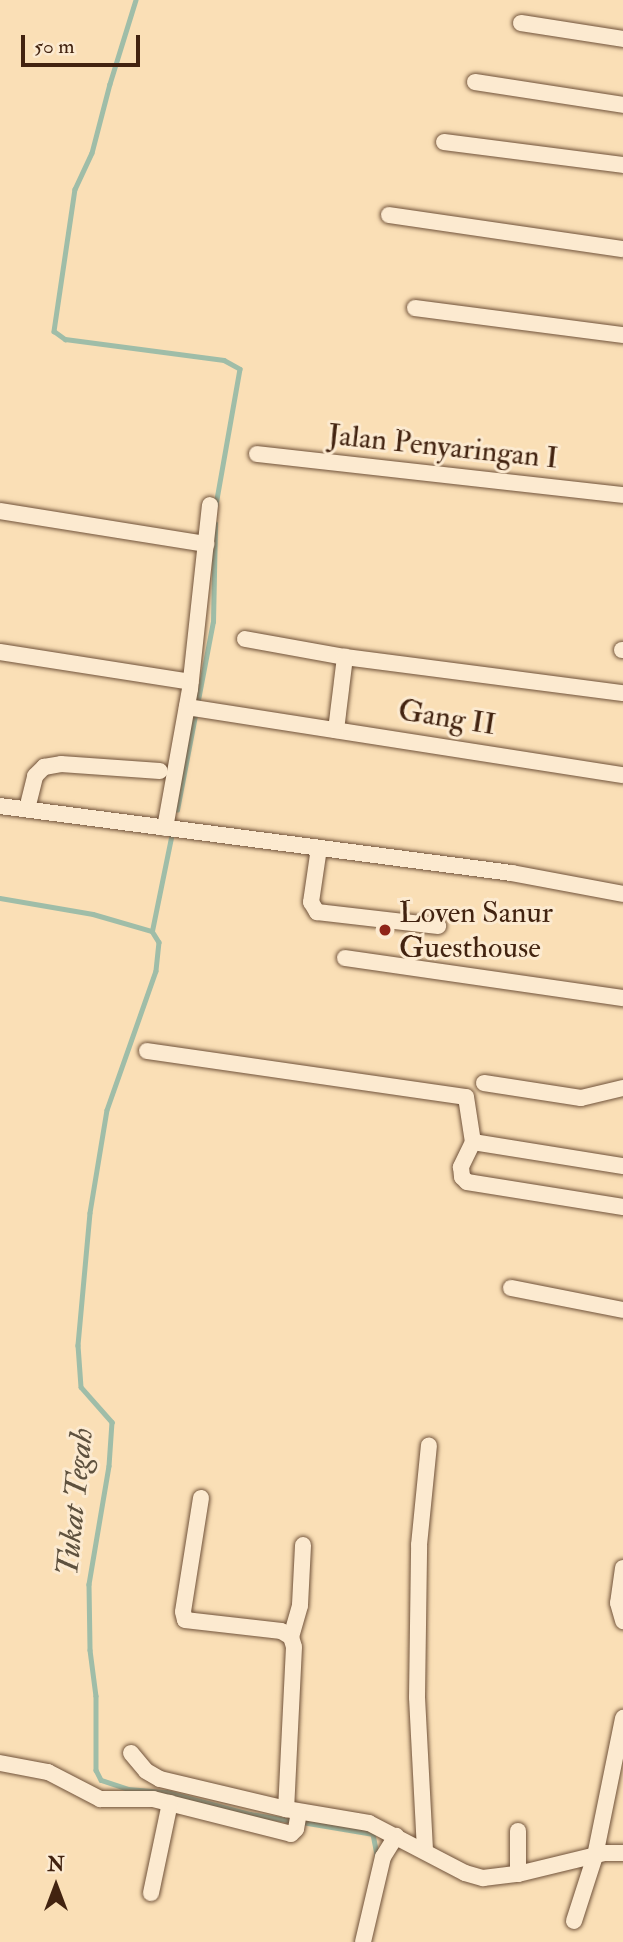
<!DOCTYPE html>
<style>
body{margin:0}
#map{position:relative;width:623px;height:1942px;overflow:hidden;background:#fadfb6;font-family:"IM FELL Double Pica",serif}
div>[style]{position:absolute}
.stream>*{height:4.5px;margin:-2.25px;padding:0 2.25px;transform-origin:2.25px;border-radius:2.25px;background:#9fbda8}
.roads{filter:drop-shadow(0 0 2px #70523a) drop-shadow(0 0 2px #70523a)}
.minor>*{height:16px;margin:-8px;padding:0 8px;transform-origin:8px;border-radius:8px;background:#fcead0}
.dots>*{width:19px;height:19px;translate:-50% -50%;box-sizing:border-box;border:4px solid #fcead0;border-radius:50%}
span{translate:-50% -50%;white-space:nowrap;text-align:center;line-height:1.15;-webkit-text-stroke:6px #fcead0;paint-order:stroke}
.street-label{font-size:30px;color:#422310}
.poi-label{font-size:30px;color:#422310}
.left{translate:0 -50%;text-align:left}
.water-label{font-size:32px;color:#5e513e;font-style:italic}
.north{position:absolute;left:21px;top:1851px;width:70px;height:70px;-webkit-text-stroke:5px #fcead0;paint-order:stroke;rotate:0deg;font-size:19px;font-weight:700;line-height:28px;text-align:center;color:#422310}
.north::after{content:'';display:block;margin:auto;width:24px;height:32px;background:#422310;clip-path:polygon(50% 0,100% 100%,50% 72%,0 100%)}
.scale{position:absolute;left:21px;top:35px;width:119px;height:32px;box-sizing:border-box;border:4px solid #422310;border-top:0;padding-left:9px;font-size:21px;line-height:24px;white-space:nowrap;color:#422310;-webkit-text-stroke:5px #fcead0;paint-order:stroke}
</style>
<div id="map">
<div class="stream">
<i style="left:136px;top:0;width:88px;rotate:107.2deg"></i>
<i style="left:110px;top:84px;width:71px;rotate:104.6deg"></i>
<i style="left:92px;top:153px;width:40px;rotate:115deg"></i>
<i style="left:75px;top:189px;width:144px;rotate:98.4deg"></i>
<i style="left:54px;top:331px;width:14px;rotate:36deg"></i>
<i style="left:65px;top:339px;width:160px;rotate:7.5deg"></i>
<i style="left:224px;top:360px;width:18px;rotate:29deg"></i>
<i style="left:240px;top:369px;width:138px;rotate:100deg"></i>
<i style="left:177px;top:810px;width:191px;rotate:-79.2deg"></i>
<i style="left:213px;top:622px;width:98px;rotate:-88.8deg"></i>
<i style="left:0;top:898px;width:94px;rotate:9.8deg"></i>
<i style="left:93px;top:914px;width:61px;rotate:16.1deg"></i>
<i style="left:152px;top:931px;width:13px;rotate:58deg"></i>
<i style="left:159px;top:942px;width:29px;rotate:96deg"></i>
<i style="left:156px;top:971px;width:147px;rotate:109.4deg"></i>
<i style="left:107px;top:1110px;width:104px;rotate:99.4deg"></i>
<i style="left:90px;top:1213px;width:133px;rotate:95.2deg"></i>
<i style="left:78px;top:1345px;width:42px;rotate:85.9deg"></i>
<i style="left:81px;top:1387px;width:47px;rotate:48.5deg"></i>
<i style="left:112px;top:1422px;width:44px;rotate:93.9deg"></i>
<i style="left:109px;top:1466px;width:120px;rotate:99.6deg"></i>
<i style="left:89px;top:1584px;width:66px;rotate:89.1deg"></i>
<i style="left:90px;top:1650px;width:46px;rotate:82.6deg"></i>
<i style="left:96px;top:1696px;width:74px;rotate:90deg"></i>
<i style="left:96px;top:1770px;width:11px;rotate:63deg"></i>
<i style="left:101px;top:1780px;width:28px;rotate:18deg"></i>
<i style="left:128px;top:1789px;width:38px;rotate:5deg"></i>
<i style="left:166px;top:1792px;width:87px;rotate:14.7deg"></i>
<i style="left:250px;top:1814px;width:44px;rotate:9.2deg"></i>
<i style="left:152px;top:931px;width:95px;rotate:-78.5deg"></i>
<i style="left:302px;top:1822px;width:72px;rotate:9.6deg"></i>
<i style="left:373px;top:1834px;width:20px;rotate:79deg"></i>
</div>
<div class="roads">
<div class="minor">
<i style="left:521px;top:23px;width:103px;rotate:8.9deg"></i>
<i style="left:475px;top:82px;width:150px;rotate:8.8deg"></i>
<i style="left:444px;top:142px;width:180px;rotate:7.3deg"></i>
<i style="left:389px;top:215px;width:236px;rotate:8.3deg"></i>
<i style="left:415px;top:308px;width:210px;rotate:7.4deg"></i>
<i style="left:257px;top:454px;width:368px;rotate:6.4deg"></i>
<i style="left:0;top:511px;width:209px;rotate:9.1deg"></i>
<i style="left:245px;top:639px;width:102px;rotate:10.2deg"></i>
<i style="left:345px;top:657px;width:280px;rotate:7.4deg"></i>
<i style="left:622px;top:650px;width:1px"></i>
<i style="left:0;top:652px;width:193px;rotate:8.9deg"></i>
<i style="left:187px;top:707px;width:441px;rotate:8.9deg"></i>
<i style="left:336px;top:730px;width:74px;rotate:-83deg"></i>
<i style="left:0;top:806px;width:516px;rotate:7.46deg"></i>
<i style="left:512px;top:873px;width:113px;rotate:10.7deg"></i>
<i style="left:27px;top:809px;width:34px;rotate:-76deg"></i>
<i style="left:35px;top:776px;width:13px;rotate:-45deg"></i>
<i style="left:44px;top:767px;width:17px;rotate:-10deg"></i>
<i style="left:61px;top:764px;width:99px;rotate:4deg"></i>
<i style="left:165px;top:828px;width:141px;rotate:-79.8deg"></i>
<i style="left:190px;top:689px;width:185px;rotate:-83.8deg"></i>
<i style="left:319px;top:848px;width:55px;rotate:98.4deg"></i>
<i style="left:311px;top:902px;width:12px;rotate:59deg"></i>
<i style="left:317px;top:912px;width:122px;rotate:6.6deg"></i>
<i style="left:345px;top:958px;width:281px;rotate:8.2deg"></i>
<i style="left:147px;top:1051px;width:322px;rotate:8.2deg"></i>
<i style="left:466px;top:1097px;width:46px;rotate:81.2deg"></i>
<i style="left:473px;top:1142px;width:28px;rotate:116deg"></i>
<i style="left:461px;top:1167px;width:10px;rotate:84deg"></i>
<i style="left:462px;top:1177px;width:7px;rotate:45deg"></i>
<i style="left:467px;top:1182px;width:158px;rotate:9.1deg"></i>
<i style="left:484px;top:1083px;width:98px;rotate:8.8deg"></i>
<i style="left:581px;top:1098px;width:43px;rotate:-13.4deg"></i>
<i style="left:473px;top:1142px;width:152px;rotate:9.1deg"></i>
<i style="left:511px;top:1288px;width:114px;rotate:11.1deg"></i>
<i style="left:201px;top:1498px;width:115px;rotate:99deg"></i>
<i style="left:183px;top:1612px;width:8px;rotate:76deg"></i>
<i style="left:185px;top:1620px;width:97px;rotate:6.5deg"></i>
<i style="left:281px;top:1631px;width:12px;rotate:31deg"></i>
<i style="left:291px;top:1637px;width:10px;rotate:73deg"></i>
<i style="left:294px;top:1647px;width:162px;rotate:92.8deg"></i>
<i style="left:623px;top:1568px;width:35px;rotate:98deg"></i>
<i style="left:618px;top:1603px;width:19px;rotate:74deg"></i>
<i style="left:291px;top:1637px;width:33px;rotate:-74deg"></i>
<i style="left:300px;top:1605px;width:60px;rotate:-87.1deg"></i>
<i style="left:131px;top:1753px;width:23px;rotate:50deg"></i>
<i style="left:146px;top:1771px;width:16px;rotate:30deg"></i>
<i style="left:160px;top:1779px;width:130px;rotate:13.4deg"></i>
<i style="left:286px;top:1809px;width:84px;rotate:9.6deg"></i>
<i style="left:369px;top:1823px;width:108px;rotate:27.5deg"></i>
<i style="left:465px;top:1873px;width:19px;rotate:16deg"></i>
<i style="left:483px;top:1878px;width:35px;rotate:-7deg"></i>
<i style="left:518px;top:1874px;width:89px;rotate:-13.7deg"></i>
<i style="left:604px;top:1853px;width:19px"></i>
<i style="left:0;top:1763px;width:49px;rotate:10.6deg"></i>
<i style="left:48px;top:1772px;width:59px;rotate:27.4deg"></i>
<i style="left:100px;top:1799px;width:53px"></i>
<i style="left:153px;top:1799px;width:142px;rotate:14.2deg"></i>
<i style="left:291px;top:1834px;width:7px;rotate:-45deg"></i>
<i style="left:296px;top:1829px;width:17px;rotate:-80deg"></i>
<i style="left:425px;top:1850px;width:153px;rotate:-93deg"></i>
<i style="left:417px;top:1697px;width:152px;rotate:-89.2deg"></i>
<i style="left:419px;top:1545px;width:100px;rotate:-84.3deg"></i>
<i style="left:518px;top:1874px;width:43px;rotate:-90deg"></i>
<i style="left:151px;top:1893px;width:92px;rotate:-78.1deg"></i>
<i style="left:574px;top:1921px;width:68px;rotate:-72.1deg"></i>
<i style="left:595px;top:1856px;width:141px;rotate:-78.5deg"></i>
<i style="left:363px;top:1942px;width:87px;rotate:-76.8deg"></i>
<i style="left:383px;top:1857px;width:25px;rotate:-58deg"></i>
</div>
</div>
<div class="dots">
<i style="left:385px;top:930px;background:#8f2418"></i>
</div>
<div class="street-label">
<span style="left:443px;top:447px;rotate:6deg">Jalan Penyaringan I</span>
<span style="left:447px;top:718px;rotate:9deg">Gang II</span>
</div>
<div class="poi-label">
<span class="left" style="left:399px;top:930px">Loven Sanur<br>Guesthouse</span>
</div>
<div class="water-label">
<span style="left:75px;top:1502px;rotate:-84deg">Tukat Tegah</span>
</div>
<div class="north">N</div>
<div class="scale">50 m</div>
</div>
